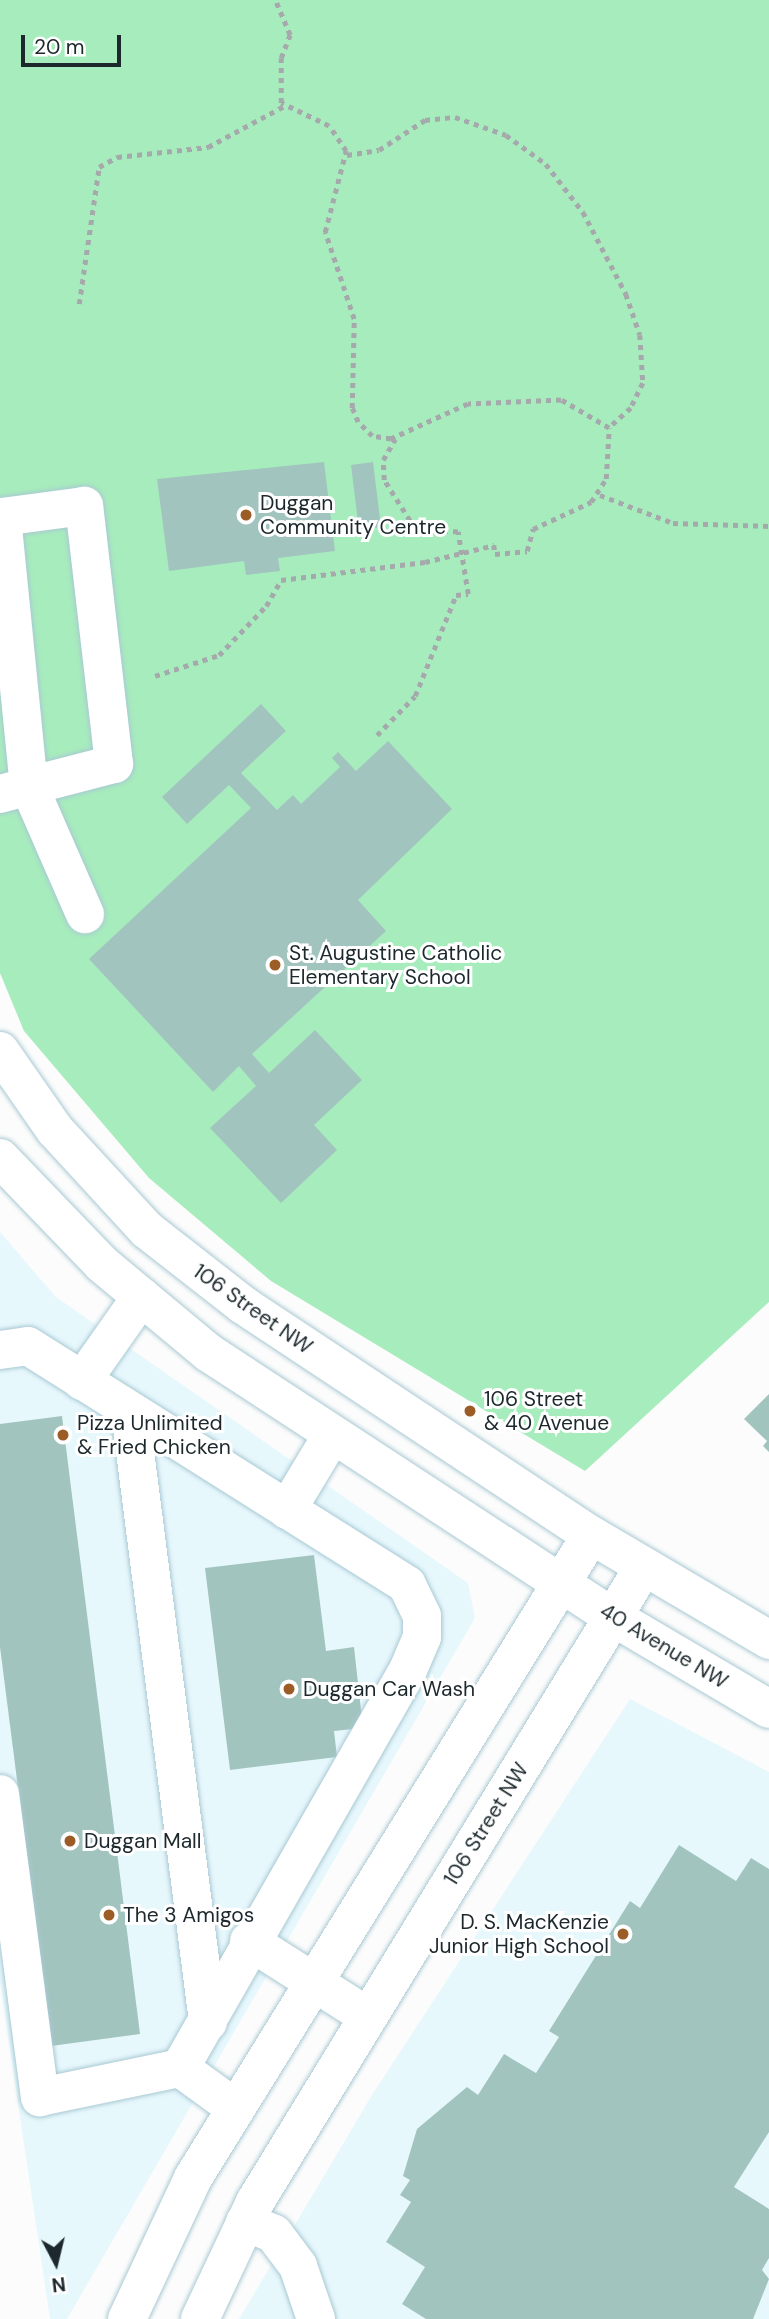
<!DOCTYPE html>
<style>
body{margin:0}
#map{position:relative;width:769px;height:2319px;overflow:hidden;background:#fcfcfc;font-family:"DM Sans",sans-serif}
div>[style]{position:absolute}
.built>*{inset:0;background:#e7f8fd}
.green>*{inset:0;background:#a7ecbd}
.building>*{inset:0;background:#a2c4bf}
.path>*{height:4.5px;margin-top:-2.25px;transform-origin:0;background:repeating-linear-gradient(90deg,#a5a9ab 0 5px,transparent 0 10px)}
.roads{filter:drop-shadow(0 0 2px #a9c9d3) drop-shadow(0 0 2px #a9c9d3)}
.minor>*{height:38px;margin:-19px;padding:0 19px;transform-origin:19px;border-radius:19px;background:#fff}
.dots>*{width:19px;height:19px;translate:-50% -50%;box-sizing:border-box;border:4px solid #fff;border-radius:50%}
span{translate:-50% -50%;white-space:nowrap;text-align:center;line-height:1.15;-webkit-text-stroke:6px #fff;paint-order:stroke}
.poi-label{font-size:21px;color:#1c282c}
.left{translate:0 -50%;text-align:left}
.right{translate:-100% -50%;text-align:right}
.street-label{font-size:21px;color:#1c282c}
.north{position:absolute;left:21px;top:2228px;width:70px;height:70px;-webkit-text-stroke:5px #fff;paint-order:stroke;rotate:173deg;font-size:19px;font-weight:700;line-height:28px;text-align:center;color:#1c282c}
.north::after{content:'';display:block;margin:auto;width:24px;height:32px;background:#1c282c;clip-path:polygon(50% 0,100% 100%,50% 72%,0 100%)}
.scale{position:absolute;left:21px;top:35px;width:100px;height:32px;box-sizing:border-box;border:4px solid #1c282c;border-top:0;padding-left:9px;font-size:21px;line-height:24px;white-space:nowrap;color:#1c282c;-webkit-text-stroke:5px #fff;paint-order:stroke}
</style>
<div id="map">
<div class="built">
<i style="clip-path:polygon(0 1232px,56px 1297px,468px 1583px,475px 1618px,67px 2319px,50px 2319px,0 1982px)"></i>
<i style="clip-path:polygon(630px 1699px,769px 1772px,769px 2319px,239px 2319px,372px 2095px)"></i>
</div>
<div class="green">
<i style="clip-path:polygon(0 0,769px 0,769px 1302px,585px 1471px,271px 1281px,149px 1178px,24px 1031px,0 973px)"></i>
</div>
<div class="building">
<i style="clip-path:polygon(324px 462px,335px 551px,278px 558px,280px 571px,246px 575px,244px 561px,169px 571px,157px 479px)"></i>
<i style="clip-path:polygon(373px 462px,381px 527px,359px 530px,351px 465px)"></i>
<i style="clip-path:polygon(261px 704px,286px 731px,241px 773px,277px 810px,293px 795px,301px 804px,340px 767px,332px 758px,338px 752px,356px 771px,388px 741px,452px 809px,358px 900px,386px 931px,252px 1054px,269px 1073px,315px 1030px,362px 1080px,314px 1125px,337px 1150px,281px 1203px,210px 1128px,256px 1086px,239px 1066px,213px 1092px,89px 959px,251px 808px,229px 785px,187px 824px,162px 797px)"></i>
<i style="clip-path:polygon(769px 1394px,769px 1452px,763px 1446px,767px 1441px,744px 1419px)"></i>
<i style="clip-path:polygon(62px 1416px,140px 2034px,51px 2046px,0 1647px,0 1424px)"></i>
<i style="clip-path:polygon(314px 1555px,326px 1651px,354px 1647px,363px 1728px,334px 1731px,337px 1757px,230px 1770px,205px 1568px)"></i>
<i style="clip-path:polygon(679px 1845px,736px 1881px,751px 1858px,769px 1869px,769px 2132px,734px 2187px,769px 2209px,769px 2258px,762px 2270px,769px 2279px,753px 2319px,426px 2319px,402px 2304px,425px 2267px,386px 2242px,411px 2202px,400px 2195px,410px 2180px,403px 2176px,417px 2129px,467px 2087px,478px 2095px,504px 2054px,536px 2073px,559px 2037px,549px 2031px,630px 1901px,640px 1908px)"></i>
</div>
<div class="path">
<i style="left:347px;top:155px;width:32px;rotate:-9deg"></i>
<i style="left:379px;top:150px;width:55px;rotate:-33.1deg"></i>
<i style="left:425px;top:120px;width:30px;rotate:-6deg"></i>
<i style="left:455px;top:117px;width:54px;rotate:19.4deg"></i>
<i style="left:506px;top:135px;width:49px;rotate:35.9deg"></i>
<i style="left:546px;top:164px;width:61px;rotate:52.4deg"></i>
<i style="left:583px;top:212px;width:93px;rotate:62.3deg"></i>
<i style="left:626px;top:294px;width:43px;rotate:71.1deg"></i>
<i style="left:640px;top:335px;width:48px;rotate:86.4deg"></i>
<i style="left:643px;top:383px;width:28px;rotate:116deg"></i>
<i style="left:631px;top:408px;width:30px;rotate:138deg"></i>
<i style="left:79px;top:304px;width:138px;rotate:-81.7deg"></i>
<i style="left:99px;top:167px;width:21px;rotate:-29deg"></i>
<i style="left:117px;top:157px;width:92px;rotate:-6.3deg"></i>
<i style="left:208px;top:147px;width:86px;rotate:-28.3deg"></i>
<i style="left:600px;top:495px;width:78px;rotate:21deg"></i>
<i style="left:673px;top:523px;width:96px;rotate:1.8deg"></i>
<i style="left:155px;top:676px;width:67px;rotate:-18.2deg"></i>
<i style="left:219px;top:655px;width:68px;rotate:-46.2deg"></i>
<i style="left:266px;top:606px;width:30px;rotate:-60deg"></i>
<i style="left:281px;top:580px;width:145px;rotate:-7.1deg"></i>
<i style="left:425px;top:562px;width:71px;rotate:-13.8deg"></i>
<i style="left:494px;top:545px;width:9px;rotate:84deg"></i>
<i style="left:495px;top:554px;width:32px;rotate:-5deg"></i>
<i style="left:527px;top:551px;width:23px;rotate:-75deg"></i>
<i style="left:533px;top:529px;width:64px;rotate:-25deg"></i>
<i style="left:591px;top:502px;width:27px;rotate:-57deg"></i>
<i style="left:606px;top:479px;width:51px;rotate:-86.6deg"></i>
<i style="left:609px;top:428px;width:56px;rotate:-149.7deg"></i>
<i style="left:561px;top:400px;width:93px;rotate:177.5deg"></i>
<i style="left:468px;top:404px;width:85px;rotate:155.6deg"></i>
<i style="left:391px;top:439px;width:19px;rotate:-171deg"></i>
<i style="left:372px;top:436px;width:20px;rotate:-135deg"></i>
<i style="left:358px;top:422px;width:15px;rotate:-113deg"></i>
<i style="left:352px;top:408px;width:89px;rotate:-88.7deg"></i>
<i style="left:354px;top:319px;width:92px;rotate:-108.4deg"></i>
<i style="left:325px;top:232px;width:84px;rotate:-75.5deg"></i>
<i style="left:346px;top:151px;width:30px;rotate:-124deg"></i>
<i style="left:329px;top:126px;width:53px;rotate:-154.4deg"></i>
<i style="left:281px;top:103px;width:45px;rotate:-90deg"></i>
<i style="left:281px;top:58px;width:25px;rotate:-69deg"></i>
<i style="left:290px;top:35px;width:38px;rotate:-113deg"></i>
<i style="left:377px;top:735px;width:54px;rotate:-45.7deg"></i>
<i style="left:415px;top:696px;width:109px;rotate:-67.9deg"></i>
<i style="left:456px;top:595px;width:12px;rotate:-5deg"></i>
<i style="left:468px;top:594px;width:63px;rotate:-99.2deg"></i>
<i style="left:458px;top:532px;width:43px;rotate:-176deg"></i>
<i style="left:415px;top:529px;width:58px;rotate:-122.3deg"></i>
<i style="left:384px;top:480px;width:20px;rotate:-93deg"></i>
<i style="left:383px;top:460px;width:24px;rotate:-60deg"></i>
</div>
<div class="roads">
<div class="minor">
<i style="left:0;top:794px;width:30px;rotate:-15deg"></i>
<i style="left:29px;top:786px;width:88px;rotate:-14.5deg"></i>
<i style="left:114px;top:764px;width:260px;rotate:-96.6deg"></i>
<i style="left:84px;top:506px;width:83px;rotate:172.4deg"></i>
<i style="left:2px;top:517px;width:270px;rotate:84.3deg"></i>
<i style="left:29px;top:786px;width:140px;rotate:66.4deg"></i>
<i style="left:0;top:1051px;width:96px;rotate:55.2deg"></i>
<i style="left:55px;top:1130px;width:136px;rotate:47.4deg"></i>
<i style="left:147px;top:1230px;width:122px;rotate:38deg"></i>
<i style="left:243px;top:1305px;width:417px;rotate:33.5deg"></i>
<i style="left:591px;top:1535px;width:207px;rotate:30.5deg"></i>
<i style="left:0;top:1158px;width:147px;rotate:46.1deg"></i>
<i style="left:102px;top:1264px;width:139px;rotate:39.8deg"></i>
<i style="left:209px;top:1353px;width:483px;rotate:33.2deg"></i>
<i style="left:613px;top:1617px;width:181px;rotate:30.5deg"></i>
<i style="left:0;top:1350px;width:28px;rotate:-8deg"></i>
<i style="left:28px;top:1346px;width:448px;rotate:32.2deg"></i>
<i style="left:407px;top:1585px;width:34px;rotate:64deg"></i>
<i style="left:422px;top:1616px;width:21px;rotate:90deg"></i>
<i style="left:422px;top:1637px;width:36px;rotate:113deg"></i>
<i style="left:408px;top:1670px;width:459px;rotate:119.8deg"></i>
<i style="left:82px;top:1381px;width:103px;rotate:-54.9deg"></i>
<i style="left:130px;top:1412px;width:615px;rotate:82.71deg"></i>
<i style="left:287px;top:1510px;width:87px;rotate:-59deg"></i>
<i style="left:0;top:1794px;width:306px;rotate:82.5deg"></i>
<i style="left:40px;top:2097px;width:143px;rotate:-11.7deg"></i>
<i style="left:180px;top:2068px;width:68px;rotate:36deg"></i>
<i style="left:249px;top:1941px;width:140px;rotate:32.4deg"></i>
<i style="left:245px;top:2222px;width:31px;rotate:22deg"></i>
<i style="left:274px;top:2234px;width:40px;rotate:53deg"></i>
<i style="left:298px;top:2266px;width:56px;rotate:71.2deg"></i>
<i style="left:127px;top:2319px;width:156px;rotate:-64.9deg"></i>
<i style="left:193px;top:2178px;width:756px;rotate:-58.24deg"></i>
<i style="left:200px;top:2319px;width:129px;rotate:-64.8deg"></i>
<i style="left:255px;top:2202px;width:743px;rotate:-58.53deg"></i>
</div>
</div>
<div class="dots">
<i style="left:246px;top:515px;background:#9c5c26"></i>
<i style="left:275px;top:965px;background:#9c5c26"></i>
<i style="left:470px;top:1411px;background:#9c5c26"></i>
<i style="left:63px;top:1435px;background:#9c5c26"></i>
<i style="left:289px;top:1689px;background:#9c5c26"></i>
<i style="left:70px;top:1841px;background:#9c5c26"></i>
<i style="left:109px;top:1915px;background:#9c5c26"></i>
<i style="left:623px;top:1934px;background:#9c5c26"></i>
</div>
<div class="poi-label">
<span class="left" style="left:260px;top:515px">Duggan<br>Community Centre</span>
<span class="left" style="left:289px;top:965px">St. Augustine Catholic<br>Elementary School</span>
<span class="left" style="left:484px;top:1411px">106 Street<br>&amp; 40 Avenue</span>
<span class="left" style="left:77px;top:1435px">Pizza Unlimited<br>&amp; Fried Chicken</span>
<span class="left" style="left:303px;top:1689px">Duggan Car Wash</span>
<span class="left" style="left:84px;top:1841px">Duggan Mall</span>
<span class="left" style="left:123px;top:1915px">The 3 Amigos</span>
<span class="right" style="left:609px;top:1934px">D. S. MacKenzie<br>Junior High School</span>
</div>
<div class="street-label">
<span style="left:253px;top:1309px;rotate:35deg">106 Street NW</span>
<span style="left:664px;top:1646px;rotate:31deg">40 Avenue NW</span>
<span style="left:486px;top:1824px;rotate:-58deg">106 Street NW</span>
</div>
<div class="north">N</div>
<div class="scale">20 m</div>
</div>
